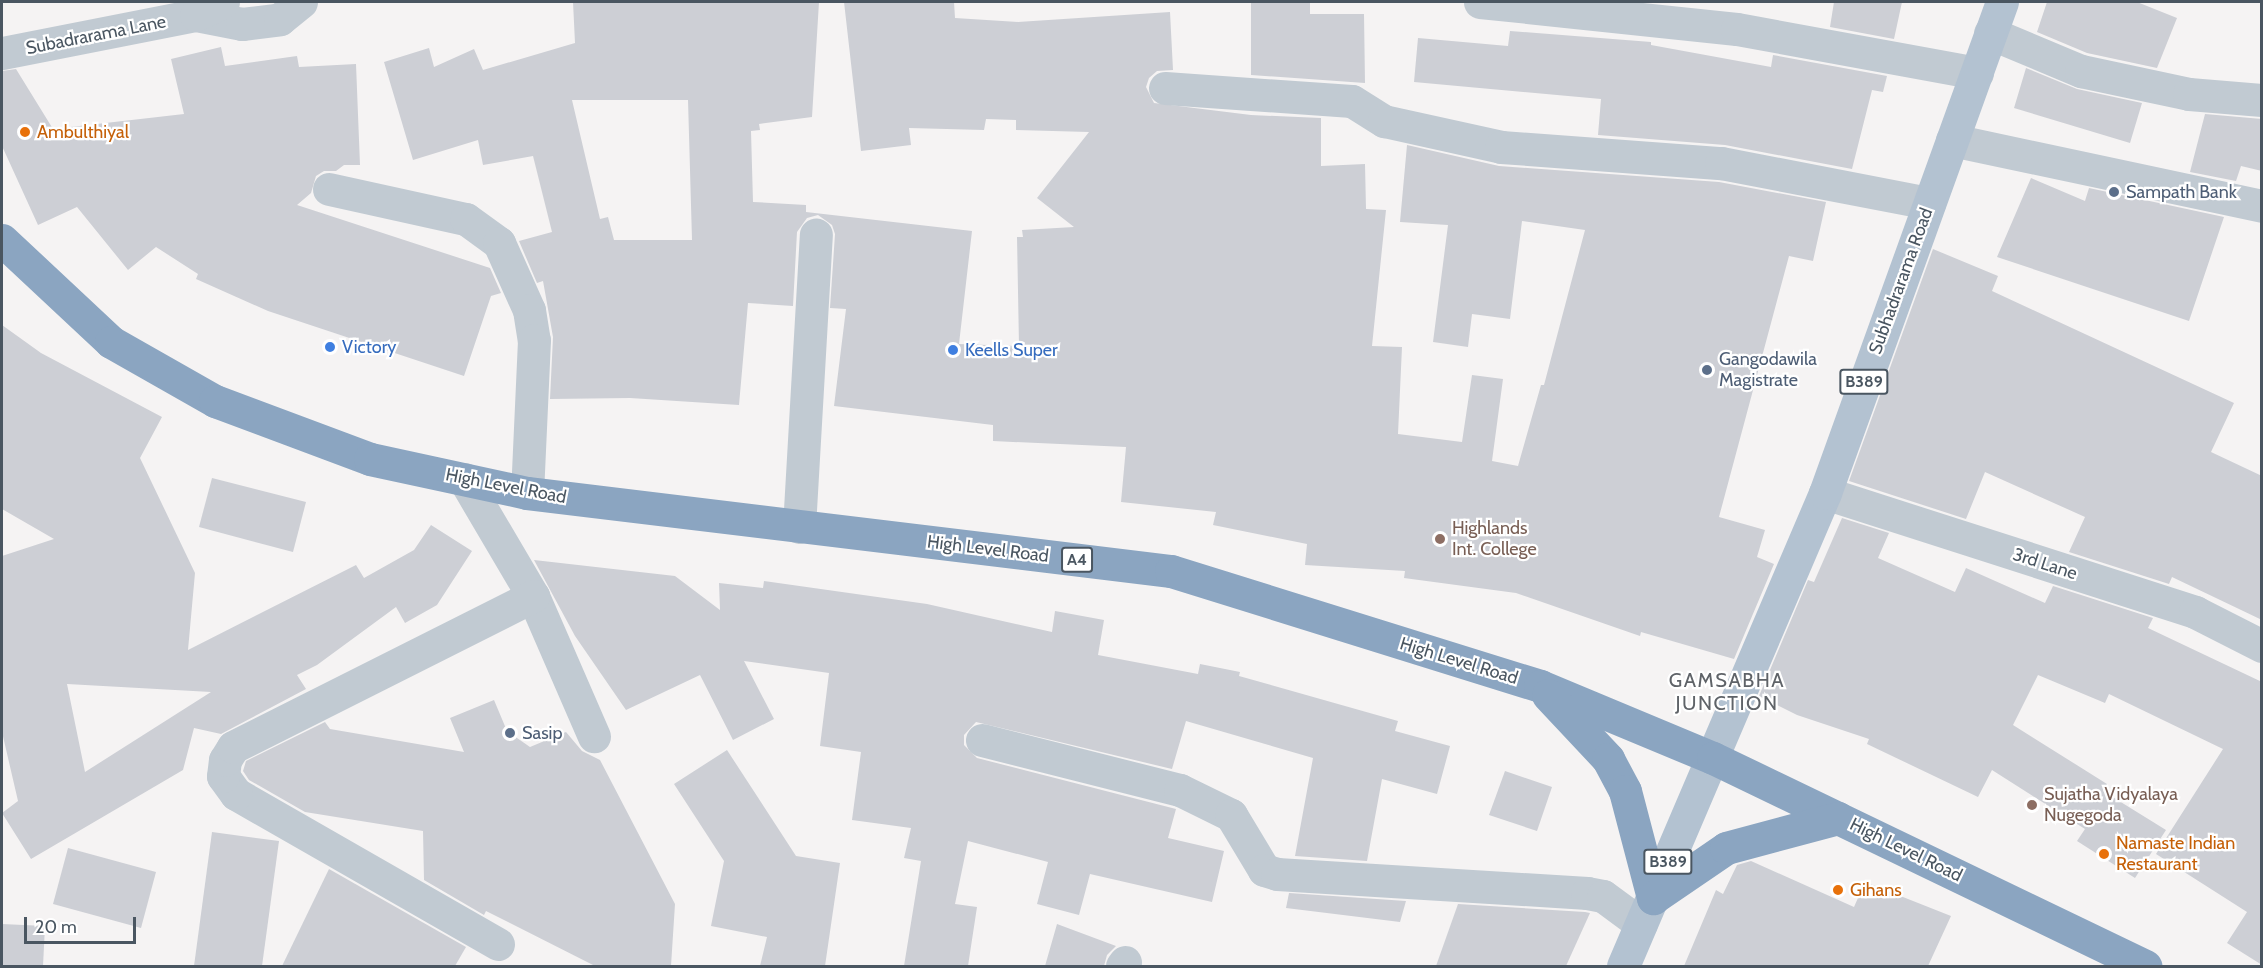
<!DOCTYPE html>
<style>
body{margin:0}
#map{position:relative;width:2263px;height:968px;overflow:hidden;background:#f5f3f3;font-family:Cabin,sans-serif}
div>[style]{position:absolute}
.building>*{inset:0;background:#cdcfd5}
.minor>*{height:33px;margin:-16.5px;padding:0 16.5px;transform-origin:16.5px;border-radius:16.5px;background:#c1cad2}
.major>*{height:33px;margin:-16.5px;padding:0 16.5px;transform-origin:16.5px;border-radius:16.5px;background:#b3c2d1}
.highway>*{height:33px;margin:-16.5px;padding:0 16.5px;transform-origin:16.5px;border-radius:16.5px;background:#8ba5c1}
.dots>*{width:16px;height:16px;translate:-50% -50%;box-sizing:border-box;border:3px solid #fff;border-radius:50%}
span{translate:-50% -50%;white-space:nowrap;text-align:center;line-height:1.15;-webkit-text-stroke:4.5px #fff;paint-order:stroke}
.shield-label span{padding:2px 4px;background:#fff;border:2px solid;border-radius:4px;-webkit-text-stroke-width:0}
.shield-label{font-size:16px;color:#4a5661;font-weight:700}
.street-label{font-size:18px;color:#4a5661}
.food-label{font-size:18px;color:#c56008}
.left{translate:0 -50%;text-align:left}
.service-label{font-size:18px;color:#4e5e75}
.shop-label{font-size:18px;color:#366cbe}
.education-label{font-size:18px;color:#785e54}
.neighbourhood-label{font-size:20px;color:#5f6368;letter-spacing:1.5px}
.frame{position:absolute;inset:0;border:3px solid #4a5661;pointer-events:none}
.scale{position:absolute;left:24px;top:917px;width:112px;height:27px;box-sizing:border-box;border:3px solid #4a5661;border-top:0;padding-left:8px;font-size:18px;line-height:21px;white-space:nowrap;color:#4a5661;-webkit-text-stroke:4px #fff;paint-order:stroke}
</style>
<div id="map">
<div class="building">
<i style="clip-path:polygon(evenodd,573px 2px,819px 2px,812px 117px,759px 124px,760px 130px,751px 131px,753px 202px,806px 205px,806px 212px,972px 231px,959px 344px,1019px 346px,1017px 237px,1023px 237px,1022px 230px,1074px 227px,1037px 198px,1089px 132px,1016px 130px,1016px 120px,986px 119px,984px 130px,909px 128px,911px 145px,861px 151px,844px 2px,954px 2px,955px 18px,1018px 22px,1170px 12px,1173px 70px,1157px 71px,1149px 78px,1146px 87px,1154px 103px,1251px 115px,1321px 118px,1321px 166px,1365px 164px,1366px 209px,1386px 210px,1372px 346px,1402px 347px,1398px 434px,1462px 442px,1472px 375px,1503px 379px,1492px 461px,1518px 466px,1541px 385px,1544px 385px,1585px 230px,1522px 221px,1510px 319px,1472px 314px,1468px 347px,1433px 342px,1448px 225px,1400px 222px,1407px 145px,1499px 166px,1719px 182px,1826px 202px,1813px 261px,1789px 256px,1719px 517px,1765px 530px,1757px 557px,1774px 564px,1734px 659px,1641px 632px,1640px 636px,1516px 593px,1404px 578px,1405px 571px,1305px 565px,1307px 544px,1213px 525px,1216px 512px,1121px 502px,1126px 447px,993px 441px,993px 425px,834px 406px,846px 309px,830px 308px,835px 234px,832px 225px,818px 215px,807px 218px,797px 232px,793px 306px,748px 303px,739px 405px,630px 398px,550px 399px,553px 337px,543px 281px,537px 283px,519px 241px,552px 232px,533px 156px,483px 165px,478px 140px,413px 160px,384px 62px,429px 48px,434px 67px,474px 49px,483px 70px,575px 43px,573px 2px,572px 100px,688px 100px,692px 240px,614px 240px,608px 217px,600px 219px,572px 100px)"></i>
<i style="clip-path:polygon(1251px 2px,1310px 2px,1310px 14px,1364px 14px,1365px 83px,1251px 75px)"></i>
<i style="clip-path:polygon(1834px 2px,1902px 2px,1894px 39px,1830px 27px)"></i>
<i style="clip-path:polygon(2047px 2px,2137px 2px,2177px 18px,2157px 68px,2087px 53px,2037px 32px)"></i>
<i style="clip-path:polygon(1510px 31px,1651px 42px,1651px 45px,1771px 67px,1773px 55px,1887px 76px,1883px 92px,1872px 90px,1852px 169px,1725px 145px,1598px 135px,1601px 99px,1414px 82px,1418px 38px,1508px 46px)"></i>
<i style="clip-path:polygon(221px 47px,225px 66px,297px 56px,299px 67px,356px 64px,360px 165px,344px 165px,336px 171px,324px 171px,316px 176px,311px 193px,297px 205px,490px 268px,501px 293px,491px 296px,464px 376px,268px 311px,196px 279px,198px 274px,156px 247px,128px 270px,77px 207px,38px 225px,2px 146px,2px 71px,16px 69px,53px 129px,184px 114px,171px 59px)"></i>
<i style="clip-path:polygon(2026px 68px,2077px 89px,2142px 103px,2130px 143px,2014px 108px)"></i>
<i style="clip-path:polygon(2205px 114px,2262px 119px,2262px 171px,2241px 166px,2236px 181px,2190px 172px)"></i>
<i style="clip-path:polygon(2031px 178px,2085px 201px,2089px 188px,2224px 217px,2189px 321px,1997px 257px)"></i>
<i style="clip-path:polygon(1933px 249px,1998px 276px,1992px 291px,2234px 403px,2211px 452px,2262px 476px,2262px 620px,2172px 577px,2169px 584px,2069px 552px,2085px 517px,1985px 472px,1966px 519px,1849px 481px)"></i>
<i style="clip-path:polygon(evenodd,2px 325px,41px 353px,162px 417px,140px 458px,195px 573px,188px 650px,356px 565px,364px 578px,414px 550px,431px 525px,472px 551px,437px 605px,405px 623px,396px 607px,317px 665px,297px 675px,306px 689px,221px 734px,194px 728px,183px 770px,31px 859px,2px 813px,18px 801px,2px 732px,2px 556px,54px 539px,2px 509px,2px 325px,67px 684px,211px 692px,85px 772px,67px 684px)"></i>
<i style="clip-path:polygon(212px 478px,306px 502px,293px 552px,199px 527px)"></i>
<i style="clip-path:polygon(1842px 518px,1889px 533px,1878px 558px,1955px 592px,1966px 568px,2045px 603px,2053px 586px,2153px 618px,2148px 628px,2262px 682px,2262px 965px,2227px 943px,2247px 912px,2156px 854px,2223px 749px,2109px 694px,2105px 703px,2038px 675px,2013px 725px,2107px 784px,2103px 791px,2166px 830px,2135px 878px,2077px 841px,2085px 829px,1992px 770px,1978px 797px,1867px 744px,1869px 739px,1797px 715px,1759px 696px,1808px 580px,1814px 582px)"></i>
<i style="clip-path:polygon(534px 560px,675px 576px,720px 610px,719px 583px,763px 588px,764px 581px,927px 604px,1052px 632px,1055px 611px,1104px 620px,1098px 655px,1198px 674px,1200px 664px,1240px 672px,1239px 676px,1398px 721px,1395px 731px,1450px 746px,1437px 794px,1382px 779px,1367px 861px,1295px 856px,1313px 758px,1186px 721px,1172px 769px,976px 722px,964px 735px,964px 745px,977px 758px,1176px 809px,1168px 838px,1224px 851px,1212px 902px,1090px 874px,1079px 915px,1037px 904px,1048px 862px,968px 841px,955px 904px,977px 907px,968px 966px,904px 966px,921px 861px,904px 858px,911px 828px,852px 820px,861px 752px,820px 746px,829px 673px,744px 661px,774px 719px,733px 740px,700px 675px,626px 710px,575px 636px)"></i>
<i style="clip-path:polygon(494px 700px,507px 731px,530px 747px,566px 732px,582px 751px,600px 760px,675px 904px,671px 966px,595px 966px,486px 911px,484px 915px,424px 880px,423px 831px,305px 812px,249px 780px,243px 771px,246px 761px,325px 722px,330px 729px,464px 752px,450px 718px)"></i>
<i style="clip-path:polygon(727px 750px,796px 856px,840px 863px,825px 966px,760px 966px,767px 937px,711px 926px,724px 861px,674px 784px)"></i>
<i style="clip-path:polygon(1505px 771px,1552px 787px,1537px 831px,1489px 815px)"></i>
<i style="clip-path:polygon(212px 832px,279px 841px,262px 966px,194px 966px)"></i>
<i style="clip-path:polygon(68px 848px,156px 872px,141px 928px,53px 904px)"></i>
<i style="clip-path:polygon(1751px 861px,1854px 907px,1865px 882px,1951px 916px,1928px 966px,1684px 966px,1716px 890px,1723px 894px,1737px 865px)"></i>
<i style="clip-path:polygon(329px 869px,466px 947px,455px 966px,282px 966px)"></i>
<i style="clip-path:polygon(1289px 893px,1406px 901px,1400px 922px,1286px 908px)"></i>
<i style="clip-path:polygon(1458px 904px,1585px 912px,1590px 913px,1566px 966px,1436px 966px)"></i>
<i style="clip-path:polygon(2px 924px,45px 926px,43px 966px,2px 966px)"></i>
<i style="clip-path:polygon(1057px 924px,1116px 946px,1107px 955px,1104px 966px,1045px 966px)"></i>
</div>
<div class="minor">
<i style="left:1480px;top:2px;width:258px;rotate:6deg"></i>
<i style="left:1737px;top:29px;width:244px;rotate:10.4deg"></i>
<i style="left:196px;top:15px;width:47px;rotate:11.1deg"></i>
<i style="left:242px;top:24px;width:38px;rotate:-7deg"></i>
<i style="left:280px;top:19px;width:27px;rotate:-39deg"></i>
<i style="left:1990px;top:33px;width:99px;rotate:22.7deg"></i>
<i style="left:2081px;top:71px;width:110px;rotate:12deg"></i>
<i style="left:2189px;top:94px;width:73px;rotate:4.7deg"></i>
<i style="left:2px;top:53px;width:198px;rotate:-11.1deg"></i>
<i style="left:196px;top:15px;width:30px;rotate:-26deg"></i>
<i style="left:1165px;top:88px;width:187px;rotate:4deg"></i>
<i style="left:1352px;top:101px;width:38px;rotate:32deg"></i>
<i style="left:1384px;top:121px;width:120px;rotate:12.5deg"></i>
<i style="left:1501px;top:147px;width:221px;rotate:4.2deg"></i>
<i style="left:1721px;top:163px;width:212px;rotate:10.9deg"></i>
<i style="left:1952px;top:140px;width:317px;rotate:12deg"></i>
<i style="left:329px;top:189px;width:140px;rotate:12.4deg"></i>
<i style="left:466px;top:219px;width:41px;rotate:36deg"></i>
<i style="left:499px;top:243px;width:73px;rotate:65.9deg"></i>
<i style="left:529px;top:310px;width:30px;rotate:81deg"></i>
<i style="left:534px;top:340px;width:153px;rotate:92.6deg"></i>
<i style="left:464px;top:479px;width:136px;rotate:59.5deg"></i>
<i style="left:533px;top:596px;width:153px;rotate:66.5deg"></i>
<i style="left:1825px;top:493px;width:389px;rotate:17.8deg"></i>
<i style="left:2195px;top:612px;width:75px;rotate:26.9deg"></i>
<i style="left:799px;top:527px;width:293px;rotate:-86.7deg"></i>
<i style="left:982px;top:740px;width:204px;rotate:14.2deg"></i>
<i style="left:1180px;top:790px;width:57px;rotate:26.1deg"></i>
<i style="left:1231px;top:815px;width:64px;rotate:59deg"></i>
<i style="left:1264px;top:870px;width:14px;rotate:17deg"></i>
<i style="left:1277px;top:874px;width:311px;rotate:3.5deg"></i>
<i style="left:1587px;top:893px;width:16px;rotate:11deg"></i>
<i style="left:1603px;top:896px;width:47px;rotate:36.4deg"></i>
<i style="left:498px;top:944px;width:302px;rotate:-150.2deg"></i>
<i style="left:236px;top:794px;width:22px;rotate:-126deg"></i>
<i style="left:223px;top:776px;width:16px;rotate:-83deg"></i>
<i style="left:225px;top:760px;width:15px;rotate:-58deg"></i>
<i style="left:233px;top:747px;width:336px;rotate:-26.7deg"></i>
<i style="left:1122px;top:966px;width:5px;rotate:-53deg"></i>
</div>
<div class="major">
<i style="left:1623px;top:966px;width:514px;rotate:-66.87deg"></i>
<i style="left:1825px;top:493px;width:522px;rotate:-70.18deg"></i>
</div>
<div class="highway">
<i style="left:2px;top:240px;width:149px;rotate:43.1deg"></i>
<i style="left:111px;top:342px;width:120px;rotate:29.6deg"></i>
<i style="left:215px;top:401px;width:165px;rotate:20.5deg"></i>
<i style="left:370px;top:459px;width:161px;rotate:12.2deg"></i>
<i style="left:527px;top:493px;width:649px;rotate:6.91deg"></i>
<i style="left:1171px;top:571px;width:387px;rotate:17.3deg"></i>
<i style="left:1540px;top:686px;width:187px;rotate:22.6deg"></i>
<i style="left:1713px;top:758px;width:480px;rotate:25.7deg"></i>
<i style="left:1548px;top:695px;width:88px;rotate:46.8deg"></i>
<i style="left:1608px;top:759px;width:36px;rotate:62deg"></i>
<i style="left:1625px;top:791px;width:111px;rotate:75.3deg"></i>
<i style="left:1653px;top:898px;width:88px;rotate:-34.4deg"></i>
<i style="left:1726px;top:848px;width:116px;rotate:-15deg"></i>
</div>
<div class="dots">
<i style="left:25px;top:132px;background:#e8710a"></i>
<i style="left:2114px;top:192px;background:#5c6f8a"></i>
<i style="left:330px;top:347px;background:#3f7fe0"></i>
<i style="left:953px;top:350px;background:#3f7fe0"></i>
<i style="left:1707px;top:370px;background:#5c6f8a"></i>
<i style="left:1440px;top:539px;background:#8d6e63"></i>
<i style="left:510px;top:733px;background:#5c6f8a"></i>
<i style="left:2032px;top:805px;background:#8d6e63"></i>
<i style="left:2104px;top:854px;background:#e8710a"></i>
<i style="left:1838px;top:890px;background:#e8710a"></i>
</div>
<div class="shield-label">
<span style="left:1864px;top:382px">B389</span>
<span style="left:1077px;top:560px">A4</span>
<span style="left:1668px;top:862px">B389</span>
</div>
<div class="street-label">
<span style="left:96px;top:35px;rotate:-11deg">Subadrarama Lane</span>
<span style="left:1901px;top:281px;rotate:-70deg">Subhadrarama Road</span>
<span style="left:506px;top:486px;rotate:11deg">High Level Road</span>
<span style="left:988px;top:549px;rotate:7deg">High Level Road</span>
<span style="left:2045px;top:564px;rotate:18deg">3rd Lane</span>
<span style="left:1459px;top:661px;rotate:17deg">High Level Road</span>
<span style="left:1906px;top:850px;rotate:26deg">High Level Road</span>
</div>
<div class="food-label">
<span class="left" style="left:37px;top:132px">Ambulthiyal</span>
<span class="left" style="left:2116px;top:854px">Namaste Indian<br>Restaurant</span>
<span class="left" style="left:1850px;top:890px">Gihans</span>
</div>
<div class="service-label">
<span class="left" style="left:2126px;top:192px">Sampath Bank</span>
<span class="left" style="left:1719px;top:370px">Gangodawila<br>Magistrate</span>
<span class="left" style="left:522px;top:733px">Sasip</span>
</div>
<div class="shop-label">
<span class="left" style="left:342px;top:347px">Victory</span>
<span class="left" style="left:965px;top:350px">Keells Super</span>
</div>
<div class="education-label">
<span class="left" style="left:1452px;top:539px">Highlands<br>Int. College</span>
<span class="left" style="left:2044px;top:805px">Sujatha Vidyalaya<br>Nugegoda</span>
</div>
<div class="neighbourhood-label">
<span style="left:1727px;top:692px">GAMSABHA<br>JUNCTION</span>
</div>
<div class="frame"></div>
<div class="scale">20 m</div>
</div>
